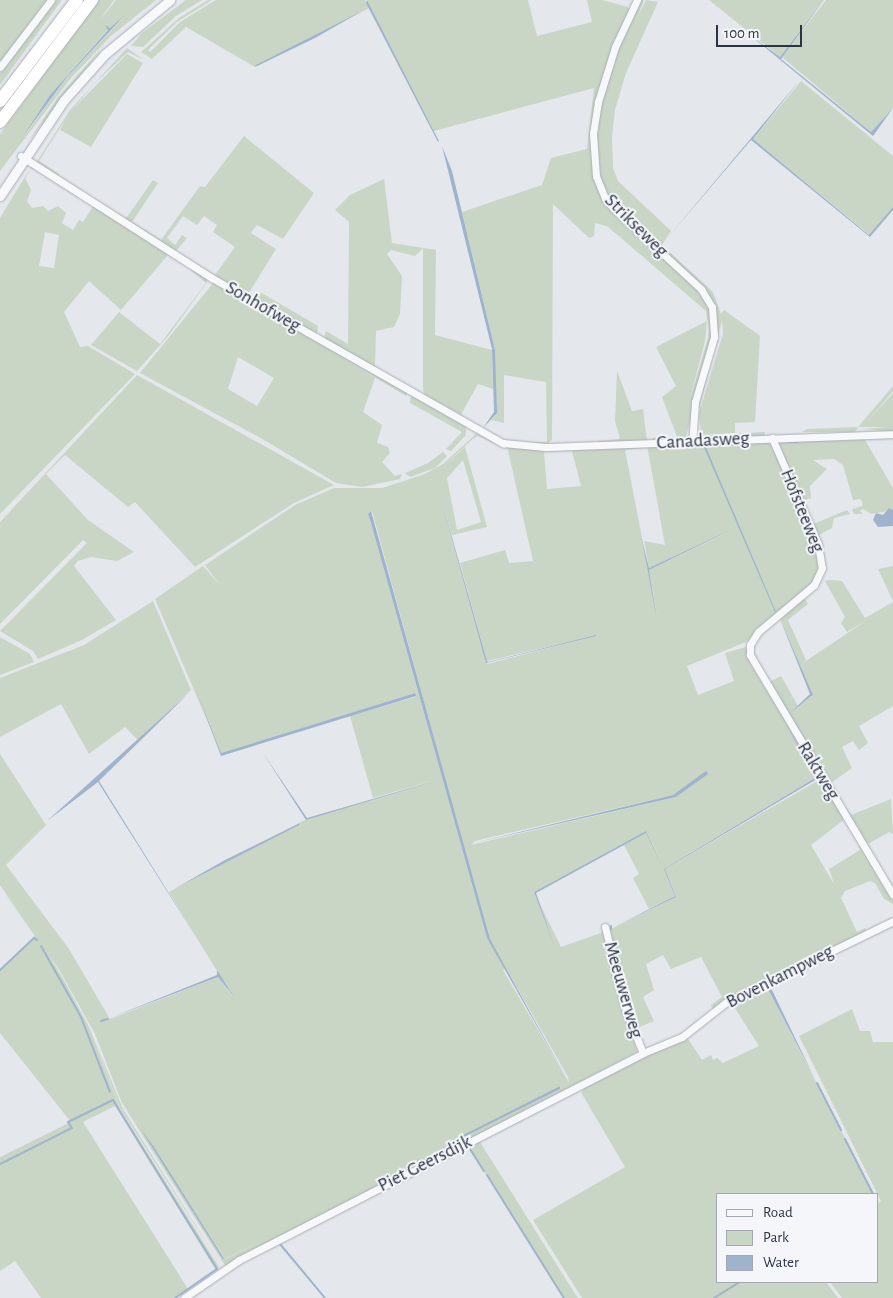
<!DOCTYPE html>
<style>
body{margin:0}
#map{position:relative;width:893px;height:1298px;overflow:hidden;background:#e4e7ec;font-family:"Alegreya Sans",sans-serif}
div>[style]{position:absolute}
.green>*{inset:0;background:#c9d6c5}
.water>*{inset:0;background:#9fb4cc}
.stream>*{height:2px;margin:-1px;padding:0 1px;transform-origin:1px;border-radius:1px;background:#9fb4cc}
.roads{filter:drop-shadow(0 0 1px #a9aeb7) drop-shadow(0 0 1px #a9aeb7)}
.minor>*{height:7px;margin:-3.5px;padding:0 3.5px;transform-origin:3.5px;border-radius:3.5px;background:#f7f8fa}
.tertiary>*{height:9px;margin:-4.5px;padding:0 4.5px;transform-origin:4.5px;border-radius:4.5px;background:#f7f8fa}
.motorway>*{height:12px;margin:-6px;padding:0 6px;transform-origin:6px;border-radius:6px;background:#fff}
span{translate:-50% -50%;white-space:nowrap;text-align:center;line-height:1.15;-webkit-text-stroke:4px #f4f6f9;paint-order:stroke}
.street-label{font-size:19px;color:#2b3445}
.legend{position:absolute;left:716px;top:1193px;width:162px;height:90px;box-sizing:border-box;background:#f4f6f9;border:1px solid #a4a8b1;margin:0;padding:6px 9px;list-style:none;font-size:15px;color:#2b3445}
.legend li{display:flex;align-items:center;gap:10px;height:25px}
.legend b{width:25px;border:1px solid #a4a8b1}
.scale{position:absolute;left:716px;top:25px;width:86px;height:22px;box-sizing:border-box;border:2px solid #2b3445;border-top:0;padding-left:6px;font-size:15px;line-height:18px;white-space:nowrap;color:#2b3445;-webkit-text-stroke:4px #f4f6f9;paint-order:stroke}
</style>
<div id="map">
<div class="green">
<i style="clip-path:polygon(0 0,62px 0,0 85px)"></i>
<i style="clip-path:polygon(evenodd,99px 0,114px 0,99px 21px,116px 0,156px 0,111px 36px,71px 78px,0 171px,0 134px,99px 0,125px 16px,67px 77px,23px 138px,50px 95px,108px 29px,105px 25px,110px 28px,125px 16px)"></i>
<i style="clip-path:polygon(186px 0,202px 0,176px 16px,143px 47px,131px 46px,142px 33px)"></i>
<i style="clip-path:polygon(208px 0,212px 0,177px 22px,148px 50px,150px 52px,180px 22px,216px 0,365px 0,369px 8px,255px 67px,186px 27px,152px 59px,141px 52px,179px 18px)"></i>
<i style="clip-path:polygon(367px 0,528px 0,537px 36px,592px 22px,587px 0,602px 0,628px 7px,630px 11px,595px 108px,599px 193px,695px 285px,709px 307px,713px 332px,686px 437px,653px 441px,653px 438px,677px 437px,662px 397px,676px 386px,656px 347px,707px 321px,705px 341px,688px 406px,708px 338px,709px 330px,706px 311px,607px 226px,595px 223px,594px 236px,589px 238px,553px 204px,552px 439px,547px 445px,525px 442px,547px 442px,546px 382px,504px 375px,504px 423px,491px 420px,495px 416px,495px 350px,462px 212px,542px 185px,551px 158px,587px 149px,594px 88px,434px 131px)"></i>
<i style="clip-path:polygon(639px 0,644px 0,637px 18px,646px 0,658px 2px,626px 73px,615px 110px,612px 136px,613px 168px,618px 181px,671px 231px,662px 245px,713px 292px,721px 314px,724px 310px,760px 336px,755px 422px,735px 423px,735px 433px,703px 435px,701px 432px,699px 413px,723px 334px,722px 320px,694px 428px,701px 436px,765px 432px,765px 436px,703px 439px,695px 435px,693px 430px,693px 421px,695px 406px,716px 337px,713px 305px,697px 283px,611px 203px,598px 180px,596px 117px,610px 64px)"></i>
<i style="clip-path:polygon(709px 0,824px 0,780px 57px)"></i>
<i style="clip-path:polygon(826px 0,893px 0,893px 108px,871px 132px,782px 57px)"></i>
<i style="clip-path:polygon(127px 48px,144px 60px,128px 52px,94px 84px,73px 109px,127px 54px,143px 63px,91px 147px,60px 130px,65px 120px,39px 161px,59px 174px,57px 177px,36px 163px,70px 110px)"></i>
<i style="clip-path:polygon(99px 51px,99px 52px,27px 143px,59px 96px)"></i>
<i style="clip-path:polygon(801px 81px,893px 156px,893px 207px,870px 235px,753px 139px)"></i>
<i style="clip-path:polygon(244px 136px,314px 193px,283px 239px,257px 225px,251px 233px,276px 249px,247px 296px,180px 255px,215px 275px,235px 247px,213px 232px,217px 225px,204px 216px,197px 225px,183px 216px,167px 238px,175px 245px,182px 235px,187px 238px,175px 252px,121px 218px,127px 217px,153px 180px,158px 183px,132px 222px,161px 240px,200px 186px,205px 187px)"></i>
<i style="clip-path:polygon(evenodd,33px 166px,36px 168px,31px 169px,25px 178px,31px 190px,27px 201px,32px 208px,43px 206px,48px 211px,58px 206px,66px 213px,62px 223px,73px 230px,79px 220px,83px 222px,94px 205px,186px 267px,168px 255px,121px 310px,89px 281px,64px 312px,80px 347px,88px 346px,135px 374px,0 514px,0 218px,26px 175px,33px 166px,45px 232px,59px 235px,54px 268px,39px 266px,45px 232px)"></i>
<i style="clip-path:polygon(384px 179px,392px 243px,436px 250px,435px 335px,492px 350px,493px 389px,478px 384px,459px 418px,460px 414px,425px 395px,423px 390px,423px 248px,415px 256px,391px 250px,387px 254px,402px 276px,400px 314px,394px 327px,376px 331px,375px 367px,324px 338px,326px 331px,348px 344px,349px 222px,335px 210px,350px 195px)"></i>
<i style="clip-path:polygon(192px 268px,206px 277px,207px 279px,207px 282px,205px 285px,169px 335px,137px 371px,91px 345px,119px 312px,160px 344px,206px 283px,190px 269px)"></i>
<i style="clip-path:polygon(evenodd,214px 282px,407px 392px,406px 396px,328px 349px,375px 378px,363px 412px,382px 425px,377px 443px,388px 447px,390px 453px,382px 462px,395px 476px,402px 474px,400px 479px,362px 487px,336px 483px,259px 437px,140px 373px,214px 282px,238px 357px,274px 378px,257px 406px,228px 389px,238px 357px)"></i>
<i style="clip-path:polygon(260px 292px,318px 326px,317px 334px,257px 299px)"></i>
<i style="clip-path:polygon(617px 371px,632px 411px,643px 409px,647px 441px,599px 444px,598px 441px,620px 439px,615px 421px)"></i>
<i style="clip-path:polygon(137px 375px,334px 485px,294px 503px,195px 567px,135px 502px,128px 507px,65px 455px,46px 474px,88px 520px,134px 552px,117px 561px,91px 557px,78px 561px,74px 566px,116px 620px,82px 640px,38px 659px,33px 651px,0 631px,87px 543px,83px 540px,0 624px,0 522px)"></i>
<i style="clip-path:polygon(893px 386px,893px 391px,867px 422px,893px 393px,893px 432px,863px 429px,887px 427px,858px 427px,855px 432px,802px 432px,807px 429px,858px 427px)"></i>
<i style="clip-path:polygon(411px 395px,466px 426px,466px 435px,451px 451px,446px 449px,462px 432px,410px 403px)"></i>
<i style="clip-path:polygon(evenodd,477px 433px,502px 447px,478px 436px,473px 439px,476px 436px,440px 469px,465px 447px,487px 527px,452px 535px,435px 477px,487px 664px,586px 638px,487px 661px,460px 563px,505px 550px,509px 563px,533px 561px,507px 446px,558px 449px,559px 451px,544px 452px,547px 489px,581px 486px,572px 451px,563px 451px,563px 449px,642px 445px,643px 448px,625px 450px,658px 620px,649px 570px,737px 528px,649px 568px,644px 541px,665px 545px,647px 445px,768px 442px,773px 447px,818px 550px,820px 564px,813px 582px,746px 642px,687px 666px,698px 695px,734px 681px,725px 653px,746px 647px,751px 665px,845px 819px,811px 845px,834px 884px,829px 869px,860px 850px,889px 895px,858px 846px,861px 846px,893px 898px,893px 904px,884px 899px,875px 883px,870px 881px,845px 891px,841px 898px,857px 932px,865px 928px,866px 931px,713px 1010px,711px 1005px,722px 997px,701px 957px,671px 969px,663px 955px,646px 964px,654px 990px,643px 997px,654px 1021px,637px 1028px,629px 1008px,639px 1031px,635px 1034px,608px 925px,611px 929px,676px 897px,665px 869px,819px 780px,785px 724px,815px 778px,664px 869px,675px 896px,649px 909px,633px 878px,639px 874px,624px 845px,646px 833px,663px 864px,646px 831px,534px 892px,555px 945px,537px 898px,561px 947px,601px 933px,604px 927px,637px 1052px,226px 1267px,122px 1103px,95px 1034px,60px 971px,0 885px,0 754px,46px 825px,6px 865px,69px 949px,110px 1019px,218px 977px,233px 997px,169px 892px,305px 820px,442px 778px,373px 798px,350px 716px,415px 697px,415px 693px,221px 753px,155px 599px,203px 566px,220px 585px,205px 565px,295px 505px,334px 488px,382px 488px,425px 474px,443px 464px,477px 433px,463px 460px,481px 522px,457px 530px,447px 478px,463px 460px,477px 433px,372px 511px,441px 764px,491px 944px,487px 938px,371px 523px,368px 514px,372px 511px,477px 433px,708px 773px,676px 797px,471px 845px,475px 841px,673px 795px,708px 773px,477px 433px,506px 968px,568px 1077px,569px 1083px,503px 970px,506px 968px,477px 433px,560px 1086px,560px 1089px,460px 1139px,461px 1136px,560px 1086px,477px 433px,140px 1128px,225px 1259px,267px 1239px,224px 1259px,140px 1128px)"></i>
<i style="clip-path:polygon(857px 436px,893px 436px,893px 439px,799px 441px,865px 440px,893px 488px,893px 510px,871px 514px,863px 509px,860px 511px,863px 514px,854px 514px,852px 509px,863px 506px,861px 499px,853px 500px,843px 465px,834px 459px,813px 460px,827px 469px,810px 486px,811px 498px,801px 501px,778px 448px,779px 442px,783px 439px)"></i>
<i style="clip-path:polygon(443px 452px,447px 456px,435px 468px,410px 477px,405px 473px,428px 463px)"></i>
<i style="clip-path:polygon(847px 510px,850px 514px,834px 518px,832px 528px,819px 535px,825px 559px,809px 519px,813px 524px)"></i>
<i style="clip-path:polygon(893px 566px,893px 601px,878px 569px)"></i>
<i style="clip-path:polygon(829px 580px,842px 581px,865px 618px,893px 602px,893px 706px,859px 726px,868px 743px,859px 750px,853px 741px,842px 747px,852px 768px,831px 783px,790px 718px,842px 803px,758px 669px,769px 682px,781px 676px,798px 706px,788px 714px,813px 696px,780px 619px,756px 640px,753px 650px,757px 664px,752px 655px,753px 642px,759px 632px,810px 591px,805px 599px,808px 604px,788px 620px,806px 660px,803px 663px,867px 620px,847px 632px,841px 623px,845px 617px,825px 581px)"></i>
<i style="clip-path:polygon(153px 601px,191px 690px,139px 741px,125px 727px,89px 754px,61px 704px,0 737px,0 678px,84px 645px)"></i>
<i style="clip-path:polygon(0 637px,30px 654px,34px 662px,0 675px)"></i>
<i style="clip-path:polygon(891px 799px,893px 834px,889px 832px,868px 844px,873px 855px,843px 808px,845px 806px,851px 815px)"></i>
<i style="clip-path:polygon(0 887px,41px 942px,64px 980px,90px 1029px,120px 1109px,219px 1267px,216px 1270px,115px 1106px,83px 1122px,188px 1289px,175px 1298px,41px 1298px,15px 1261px,0 1271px,0 1157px,71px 1122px,0 1033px,0 969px,35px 936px)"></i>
<i style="clip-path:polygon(883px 928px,768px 989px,874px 1194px,717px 1194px,717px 1282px,826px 1282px,838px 1298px,582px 1298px,533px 1220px,625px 1167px,582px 1094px,583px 1085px,686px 1036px,702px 1060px,711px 1055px,713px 1060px,717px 1058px,723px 1063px,759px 1046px,731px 1002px)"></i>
<i style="clip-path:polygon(852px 1009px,860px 1031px,870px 1031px,873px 1042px,893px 1042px,893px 1298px,842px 1298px,830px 1282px,877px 1282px,877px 1204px,881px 1201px,799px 1036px)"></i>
<i style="clip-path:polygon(94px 1038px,123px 1109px,223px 1269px,120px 1108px)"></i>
<i style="clip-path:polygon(480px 1142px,565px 1278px,578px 1298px,564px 1298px,469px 1148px)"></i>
</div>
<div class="water">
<i style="clip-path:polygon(367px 0,439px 141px,438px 142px,366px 3px)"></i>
<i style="clip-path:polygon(824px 0,781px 59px,871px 132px,893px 108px,873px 136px,751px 36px,780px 57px)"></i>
<i style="clip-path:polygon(364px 10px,315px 38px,255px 67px,256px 65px)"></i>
<i style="clip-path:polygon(125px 15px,67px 77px,22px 138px,50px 95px,108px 30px,105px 25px,110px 28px)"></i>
<i style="clip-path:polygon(799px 81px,753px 139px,869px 235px,893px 207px,893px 210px,870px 237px,751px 140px,664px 242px)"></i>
<i style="clip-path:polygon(442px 146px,452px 171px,495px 350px,497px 413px,483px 428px,494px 412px,492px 349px)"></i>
<i style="clip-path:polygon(703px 445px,705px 445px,776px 612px,775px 612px)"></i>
<i style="clip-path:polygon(435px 477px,487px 661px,488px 662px,596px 635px,596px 636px,486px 663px)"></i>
<i style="clip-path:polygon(889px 508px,893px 510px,893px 526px,878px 527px,873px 520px,876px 513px,883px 515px)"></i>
<i style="clip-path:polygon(371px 511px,490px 939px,569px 1083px,487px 938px,371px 523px,368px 514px)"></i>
<i style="clip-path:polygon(735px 528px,649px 570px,657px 620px,642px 540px,649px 568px)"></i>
<i style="clip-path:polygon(780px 619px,813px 695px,789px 714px,810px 694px)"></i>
<i style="clip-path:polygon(196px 690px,221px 753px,415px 693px,416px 696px,221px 756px)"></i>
<i style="clip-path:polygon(188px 694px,99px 781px,213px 964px,98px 782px,47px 821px)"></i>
<i style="clip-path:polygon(785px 723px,819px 780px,817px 779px,665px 869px,676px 897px,614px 927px,675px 896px,664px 869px,815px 778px)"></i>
<i style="clip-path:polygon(263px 753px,307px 818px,442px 779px,306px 820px)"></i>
<i style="clip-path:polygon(706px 771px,708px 774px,676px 797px,470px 844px,673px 795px)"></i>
<i style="clip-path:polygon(300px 823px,299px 825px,174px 889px,225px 860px)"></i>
<i style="clip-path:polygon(646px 831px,662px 865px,646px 833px,536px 893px,554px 945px,534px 892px)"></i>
<i style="clip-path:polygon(217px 970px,234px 997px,218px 977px,110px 1018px,217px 975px)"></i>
<i style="clip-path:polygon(793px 974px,771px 988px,814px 1077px,768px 989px)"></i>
<i style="clip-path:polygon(560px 1086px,560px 1089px,460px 1139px,461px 1136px)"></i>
<i style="clip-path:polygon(140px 1128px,154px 1147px,225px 1260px,222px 1258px)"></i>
</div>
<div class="stream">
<i style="left:787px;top:442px;width:10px"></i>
<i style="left:611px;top:926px;width:3px;rotate:90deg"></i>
<i style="left:887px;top:928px;width:6px;rotate:-31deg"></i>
<i style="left:41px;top:946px;width:81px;rotate:60.6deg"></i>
<i style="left:81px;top:1017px;width:80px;rotate:68.9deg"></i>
<i style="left:0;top:970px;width:47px;rotate:-43.3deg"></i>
<i style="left:34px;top:938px;width:4px;rotate:34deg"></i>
<i style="left:101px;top:1021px;width:7px;rotate:-16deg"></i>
<i style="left:817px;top:1083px;width:53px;rotate:62.9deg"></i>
<i style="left:845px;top:1139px;width:62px;rotate:63deg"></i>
<i style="left:450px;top:1143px;width:13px;rotate:-23deg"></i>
<i style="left:470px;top:1149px;width:26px;rotate:58deg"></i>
<i style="left:0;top:1164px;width:80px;rotate:-26.6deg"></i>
<i style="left:72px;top:1128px;width:7px;rotate:-124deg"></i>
<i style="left:68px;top:1122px;width:50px;rotate:-26.1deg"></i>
<i style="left:113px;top:1100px;width:198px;rotate:58.4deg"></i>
<i style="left:217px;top:1269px;width:51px;rotate:145.4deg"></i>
<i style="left:487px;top:1175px;width:145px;rotate:58deg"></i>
<i style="left:280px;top:1244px;width:70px;rotate:50.2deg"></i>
<i style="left:714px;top:1298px;width:31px;rotate:-32deg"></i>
</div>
<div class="roads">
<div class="minor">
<i style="left:637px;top:0;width:52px;rotate:115.1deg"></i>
<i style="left:615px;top:47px;width:58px;rotate:107.2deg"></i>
<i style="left:598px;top:102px;width:32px;rotate:99deg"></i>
<i style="left:593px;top:134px;width:42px;rotate:85.9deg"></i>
<i style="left:596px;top:176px;width:24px;rotate:68deg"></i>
<i style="left:605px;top:198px;width:13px;rotate:51deg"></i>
<i style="left:613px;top:208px;width:120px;rotate:42.6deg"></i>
<i style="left:701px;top:289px;width:21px;rotate:59deg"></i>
<i style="left:712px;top:307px;width:30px;rotate:86deg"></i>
<i style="left:714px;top:337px;width:68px;rotate:106.3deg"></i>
<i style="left:695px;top:402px;width:39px;rotate:94deg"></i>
<i style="left:0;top:67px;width:84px;rotate:-52.7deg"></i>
<i style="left:21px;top:156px;width:227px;rotate:32.6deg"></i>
<i style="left:212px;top:278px;width:335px;rotate:29.6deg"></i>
<i style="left:503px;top:443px;width:42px;rotate:5.4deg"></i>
<i style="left:545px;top:447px;width:348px;rotate:-2.1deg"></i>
<i style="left:772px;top:438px;width:116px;rotate:66.5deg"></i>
<i style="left:818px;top:544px;width:24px;rotate:81deg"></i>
<i style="left:822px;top:568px;width:19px;rotate:115deg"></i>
<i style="left:814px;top:585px;width:73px;rotate:140deg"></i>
<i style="left:758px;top:632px;width:15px;rotate:122deg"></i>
<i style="left:750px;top:645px;width:10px;rotate:90deg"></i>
<i style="left:750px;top:655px;width:279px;rotate:59.2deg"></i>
<i style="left:605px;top:927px;width:88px;rotate:76.1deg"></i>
<i style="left:626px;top:1012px;width:44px;rotate:67.5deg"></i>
<i style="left:184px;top:1298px;width:67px;rotate:-34.6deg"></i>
<i style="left:239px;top:1260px;width:454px;rotate:-27.1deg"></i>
<i style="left:643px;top:1053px;width:42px;rotate:-22.3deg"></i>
<i style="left:682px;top:1037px;width:55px;rotate:-38.3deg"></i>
<i style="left:725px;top:1003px;width:187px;rotate:-26deg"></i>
</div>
<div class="tertiary">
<i style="left:0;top:196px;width:115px;rotate:-56.3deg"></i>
<i style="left:64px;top:100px;width:62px;rotate:-48.3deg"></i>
<i style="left:105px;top:54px;width:85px;rotate:-39.7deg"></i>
</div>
<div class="motorway">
<i style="left:0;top:101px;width:127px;rotate:-52.7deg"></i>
<i style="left:0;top:122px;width:153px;rotate:-53deg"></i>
</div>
</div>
<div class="street-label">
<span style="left:636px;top:226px;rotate:45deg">Strikseweg</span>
<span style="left:263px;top:307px;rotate:30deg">Sonhofweg</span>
<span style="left:703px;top:441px;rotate:-3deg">Canadasweg</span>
<span style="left:802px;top:511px;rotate:68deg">Hofsteeweg</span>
<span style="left:818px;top:771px;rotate:59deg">Raktweg</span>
<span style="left:780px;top:977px;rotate:-27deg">Bovenkampweg</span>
<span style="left:623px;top:990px;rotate:74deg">Meeuwerweg</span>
<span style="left:425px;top:1164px;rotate:-27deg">Piet Geersdijk</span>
</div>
<ul class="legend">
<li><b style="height:6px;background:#f7f8fa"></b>Road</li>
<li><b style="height:14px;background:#c9d6c5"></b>Park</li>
<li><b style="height:14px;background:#9fb4cc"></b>Water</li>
</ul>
<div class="scale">100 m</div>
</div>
